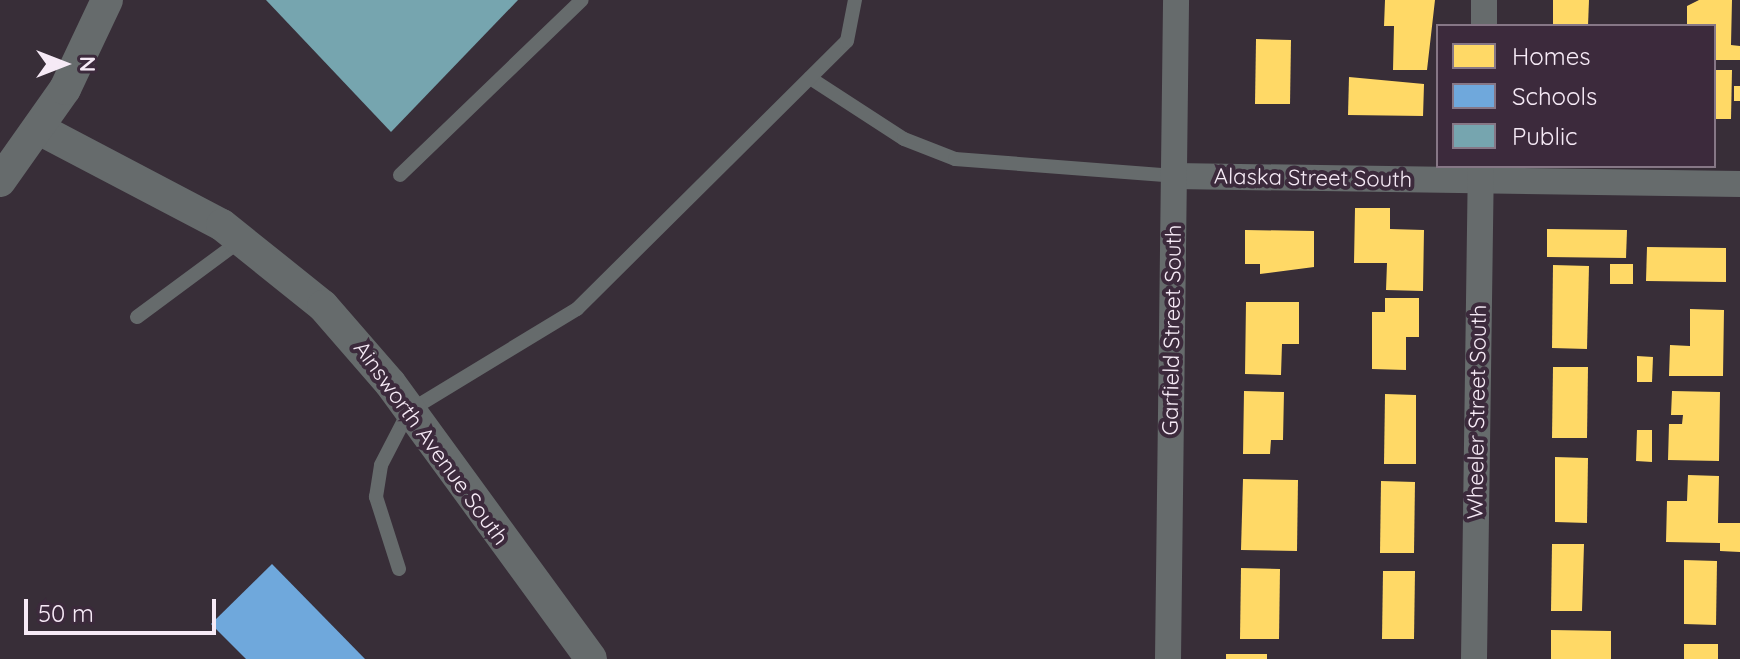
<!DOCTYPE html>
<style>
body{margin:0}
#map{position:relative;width:1740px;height:659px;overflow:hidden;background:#382e38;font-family:Quicksand,sans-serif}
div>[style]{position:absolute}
.homes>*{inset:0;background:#ffd966}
.schools>*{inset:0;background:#6fa8dc}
.public>*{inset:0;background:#76a5af}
.service>*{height:14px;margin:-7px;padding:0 7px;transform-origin:7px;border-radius:7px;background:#666b6c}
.minor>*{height:26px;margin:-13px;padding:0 13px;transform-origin:13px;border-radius:13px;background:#666b6c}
.tertiary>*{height:32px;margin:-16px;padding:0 16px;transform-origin:16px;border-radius:16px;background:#666b6c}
span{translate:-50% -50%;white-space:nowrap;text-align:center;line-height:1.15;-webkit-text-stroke:8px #3c2a3c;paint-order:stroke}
.street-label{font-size:22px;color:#f6eaf6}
.legend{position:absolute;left:1436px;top:24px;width:280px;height:144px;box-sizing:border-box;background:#3c2a3c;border:2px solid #867786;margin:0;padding:10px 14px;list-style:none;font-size:24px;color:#f6eaf6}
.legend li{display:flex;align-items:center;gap:16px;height:40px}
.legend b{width:40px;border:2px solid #867786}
.north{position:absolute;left:24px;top:24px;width:80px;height:80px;-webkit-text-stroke:6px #3c2a3c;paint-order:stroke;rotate:90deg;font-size:22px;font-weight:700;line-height:32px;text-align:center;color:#f6eaf6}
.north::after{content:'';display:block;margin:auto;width:28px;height:36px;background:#f6eaf6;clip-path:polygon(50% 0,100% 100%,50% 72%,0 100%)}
.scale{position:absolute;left:24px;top:599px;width:192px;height:36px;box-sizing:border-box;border:4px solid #f6eaf6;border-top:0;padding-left:10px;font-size:24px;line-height:28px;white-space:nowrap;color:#f6eaf6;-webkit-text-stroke:6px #3c2a3c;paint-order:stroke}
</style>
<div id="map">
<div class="homes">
<i style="clip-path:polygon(1385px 0,1435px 0,1427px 70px,1393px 70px,1394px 26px,1384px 26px)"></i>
<i style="clip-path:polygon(1553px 0,1589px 0,1588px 26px,1553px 26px)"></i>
<i style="clip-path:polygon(1699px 0,1732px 0,1731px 45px,1740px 46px,1740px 60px,1714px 60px,1714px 26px,1687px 26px,1687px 6px)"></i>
<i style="clip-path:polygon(1256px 39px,1291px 40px,1290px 104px,1255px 104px)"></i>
<i style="clip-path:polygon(1714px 70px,1732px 70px,1731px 119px,1714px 119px)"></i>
<i style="clip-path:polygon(1349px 77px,1424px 84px,1423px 116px,1348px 115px)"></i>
<i style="clip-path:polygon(1734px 86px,1740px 86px,1740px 101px,1734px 101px)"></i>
<i style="clip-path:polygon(1355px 208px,1390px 208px,1390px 229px,1424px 230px,1423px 291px,1386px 290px,1387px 263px,1354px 263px)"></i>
<i style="clip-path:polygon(1547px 229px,1627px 230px,1626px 258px,1547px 257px)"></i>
<i style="clip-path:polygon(1245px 230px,1314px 231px,1314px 267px,1260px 274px,1260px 264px,1245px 264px)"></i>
<i style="clip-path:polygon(1647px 247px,1726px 248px,1726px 282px,1646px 281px)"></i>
<i style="clip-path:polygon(1610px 264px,1633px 264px,1633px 284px,1610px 284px)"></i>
<i style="clip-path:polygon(1553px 265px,1589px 266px,1587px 349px,1552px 348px)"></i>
<i style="clip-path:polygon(1385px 298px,1419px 298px,1419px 337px,1406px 337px,1406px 370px,1372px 369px,1372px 312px,1385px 312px)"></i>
<i style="clip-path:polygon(1246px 302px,1299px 302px,1299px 344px,1282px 344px,1281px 375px,1245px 374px)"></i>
<i style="clip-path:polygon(1690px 309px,1724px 310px,1723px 376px,1669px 376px,1670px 345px,1690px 346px)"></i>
<i style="clip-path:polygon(1637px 356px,1653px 357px,1652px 382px,1637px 382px)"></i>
<i style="clip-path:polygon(1553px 367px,1588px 367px,1587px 438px,1552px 438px)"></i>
<i style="clip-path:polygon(1244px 391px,1284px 392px,1283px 440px,1271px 440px,1270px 454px,1243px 454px)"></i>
<i style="clip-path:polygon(1672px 391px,1720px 392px,1719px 461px,1668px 460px,1669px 424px,1682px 424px,1683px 415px,1671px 415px)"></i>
<i style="clip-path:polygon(1385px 394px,1416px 395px,1416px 464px,1384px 464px)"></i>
<i style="clip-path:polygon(1637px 430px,1652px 430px,1652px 462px,1636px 461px)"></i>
<i style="clip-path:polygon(1555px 457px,1588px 458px,1587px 523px,1555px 522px)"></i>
<i style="clip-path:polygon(1688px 475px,1719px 476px,1718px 523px,1740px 523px,1740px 552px,1720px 551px,1720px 543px,1666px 542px,1667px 501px,1687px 501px)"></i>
<i style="clip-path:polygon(1243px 479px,1298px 480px,1297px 551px,1241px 550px)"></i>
<i style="clip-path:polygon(1381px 481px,1415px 482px,1414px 553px,1380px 553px)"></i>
<i style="clip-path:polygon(1552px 544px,1584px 544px,1582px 611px,1551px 611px)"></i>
<i style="clip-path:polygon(1684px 560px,1717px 561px,1716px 625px,1684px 624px)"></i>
<i style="clip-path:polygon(1241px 568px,1280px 569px,1279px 639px,1240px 639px)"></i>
<i style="clip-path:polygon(1383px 571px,1415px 571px,1414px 639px,1382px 639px)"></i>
<i style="clip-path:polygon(1551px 630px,1611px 631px,1611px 659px,1551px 659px)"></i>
<i style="clip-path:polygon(1684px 644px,1718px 644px,1718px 659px,1684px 659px)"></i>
<i style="clip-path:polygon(1226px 654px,1267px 654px,1267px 659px,1226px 659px)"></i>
</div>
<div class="schools">
<i style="clip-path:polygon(272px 564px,365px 659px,246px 659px,211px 624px)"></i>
</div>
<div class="public">
<i style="clip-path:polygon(266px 0,518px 0,391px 132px)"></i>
</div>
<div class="service">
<i style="left:810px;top:78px;width:112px;rotate:33deg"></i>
<i style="left:904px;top:139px;width:55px;rotate:21.4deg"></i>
<i style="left:955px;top:159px;width:220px;rotate:4.4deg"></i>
<i style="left:400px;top:175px;width:252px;rotate:-43.9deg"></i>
<i style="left:137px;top:317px;width:129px;rotate:-36.5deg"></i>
<i style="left:399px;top:569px;width:76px;rotate:-107.7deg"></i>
<i style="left:376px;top:497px;width:32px;rotate:-81deg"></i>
<i style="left:381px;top:465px;width:61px;rotate:-62.6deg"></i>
<i style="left:409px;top:411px;width:197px;rotate:-31.3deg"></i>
<i style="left:577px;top:309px;width:380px;rotate:-44.8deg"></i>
<i style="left:847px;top:41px;width:42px;rotate:-79deg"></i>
</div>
<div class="minor">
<i style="left:1484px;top:26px;width:26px;rotate:-90deg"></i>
<i style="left:1174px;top:176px;width:566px;rotate:0.81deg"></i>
<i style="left:1168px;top:659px;width:659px;rotate:-89.3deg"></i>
<i style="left:1474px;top:659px;width:493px;rotate:-89.2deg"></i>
</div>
<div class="tertiary">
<i style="left:41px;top:130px;width:204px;rotate:27.7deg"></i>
<i style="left:222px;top:225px;width:129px;rotate:38.7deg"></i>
<i style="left:323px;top:306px;width:102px;rotate:49deg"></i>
<i style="left:390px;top:383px;width:341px;rotate:53.9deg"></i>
<i style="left:0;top:181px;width:113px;rotate:-54.8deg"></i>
<i style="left:65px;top:89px;width:98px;rotate:-64.7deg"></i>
</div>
<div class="street-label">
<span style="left:1313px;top:178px;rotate:1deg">Alaska Street South</span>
<span style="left:1172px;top:330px;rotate:-89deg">Garfield Street South</span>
<span style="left:1477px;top:412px;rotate:-89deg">Wheeler Street South</span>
<span style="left:431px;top:443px;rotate:54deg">Ainsworth Avenue South</span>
</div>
<ul class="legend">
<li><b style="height:22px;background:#ffd966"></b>Homes</li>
<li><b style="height:22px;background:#6fa8dc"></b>Schools</li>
<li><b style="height:22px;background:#76a5af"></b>Public</li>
</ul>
<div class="north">N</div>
<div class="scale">50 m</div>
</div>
